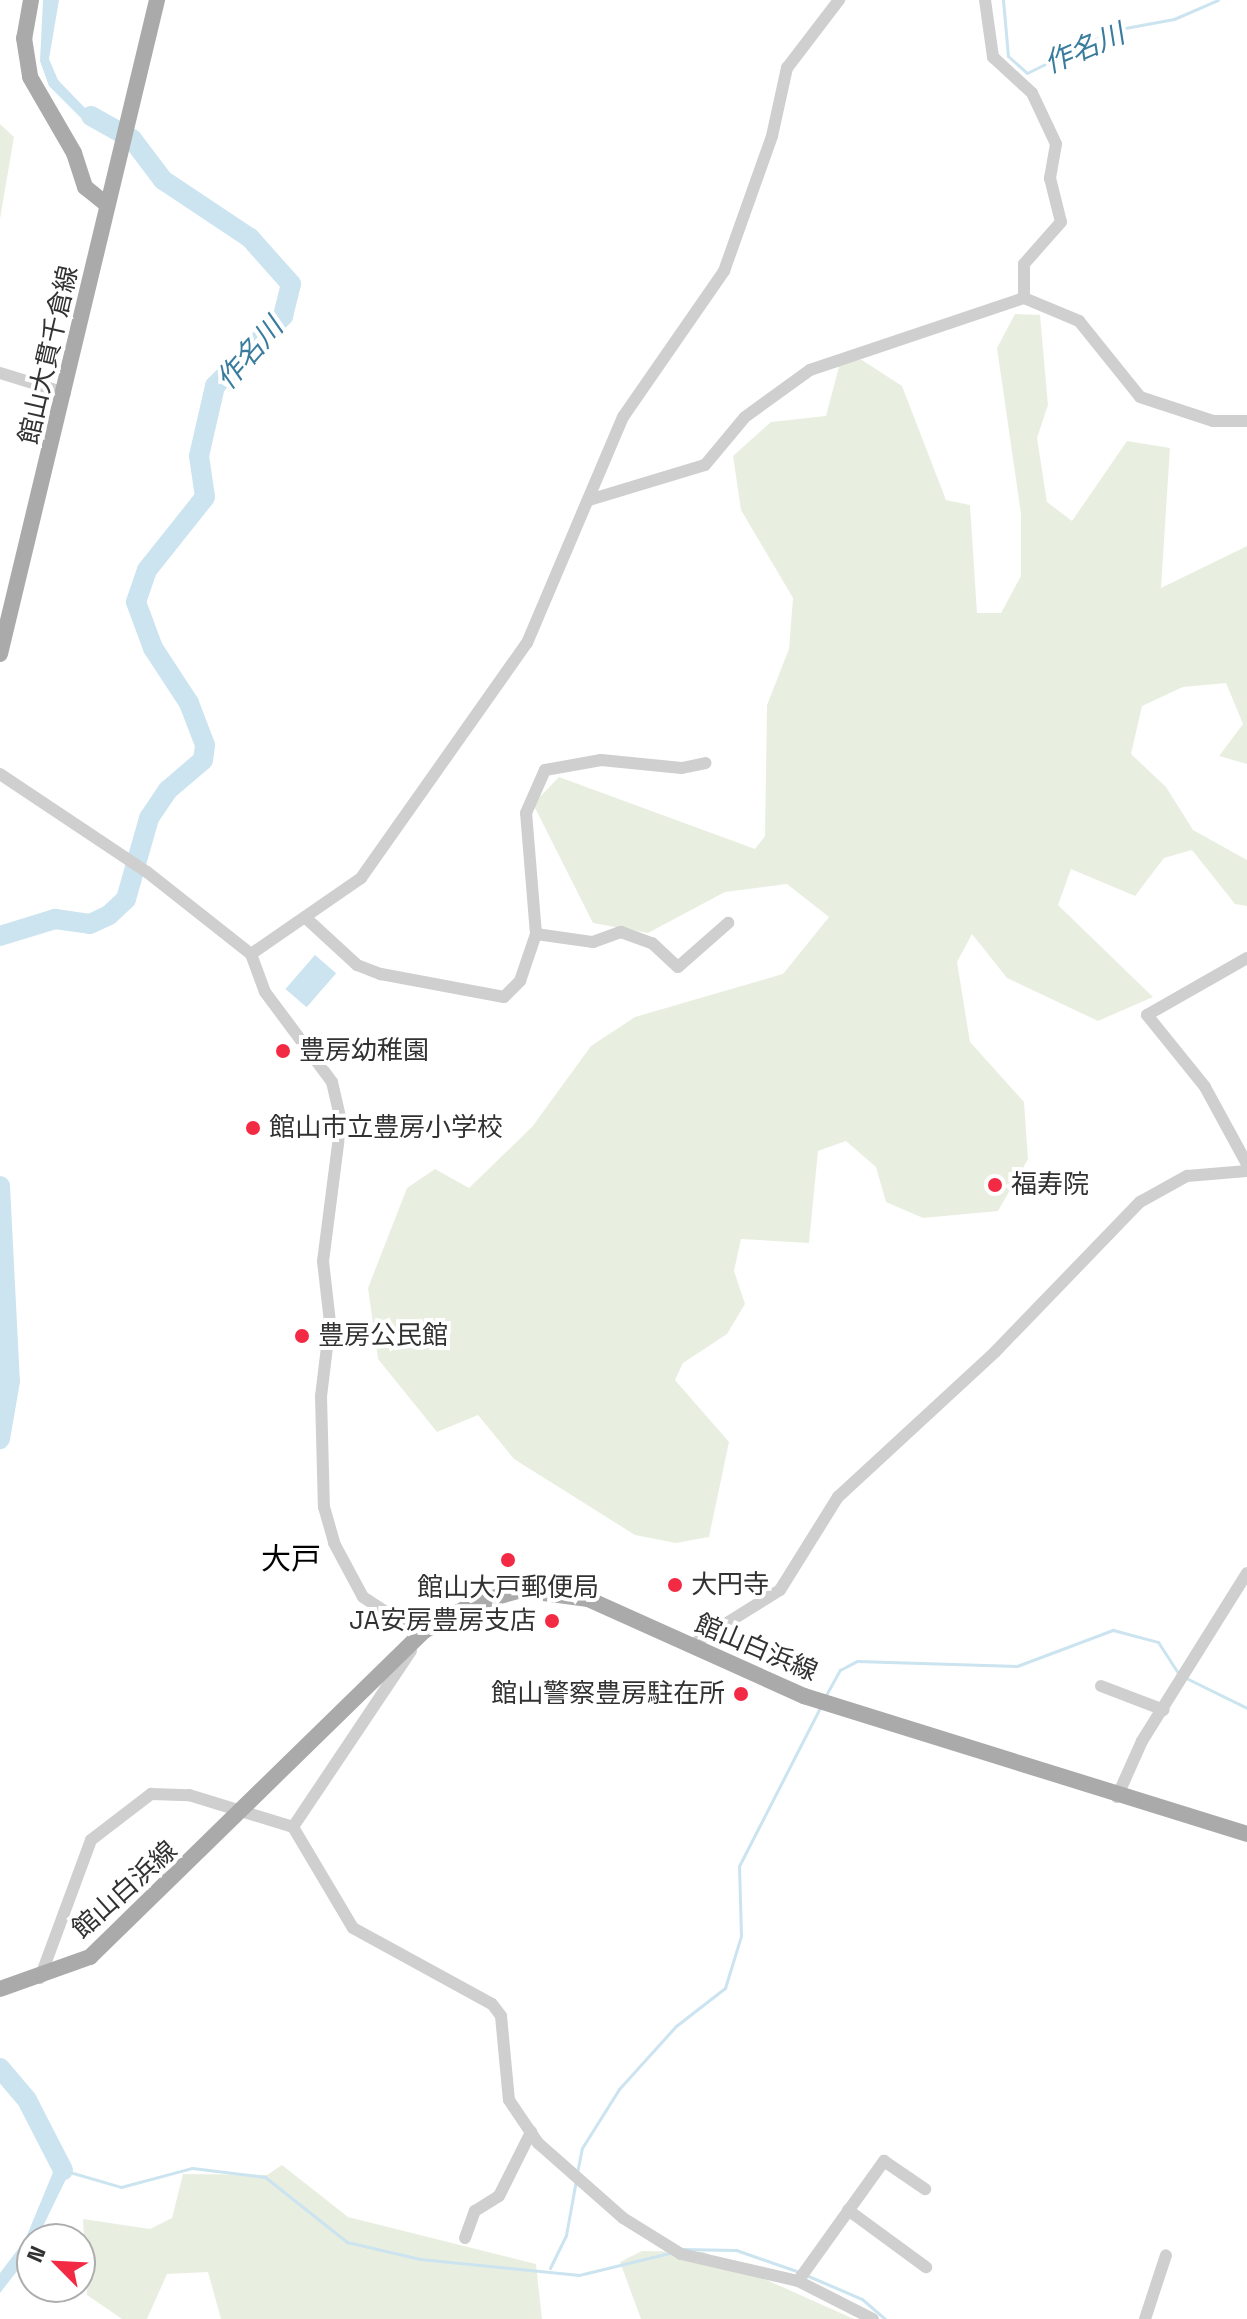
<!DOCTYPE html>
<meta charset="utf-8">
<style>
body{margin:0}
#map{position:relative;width:1247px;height:2319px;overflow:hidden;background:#fff;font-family:"Space Grotesk","Noto Sans JP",sans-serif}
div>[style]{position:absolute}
.green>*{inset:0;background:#e9efe0}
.water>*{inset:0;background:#cbe4f0;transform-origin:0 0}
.stream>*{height:3px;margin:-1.5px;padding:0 1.5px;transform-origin:1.5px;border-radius:1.5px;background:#cbe4f0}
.river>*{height:20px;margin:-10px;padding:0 10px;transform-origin:10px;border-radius:10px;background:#cbe4f0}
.minor>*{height:12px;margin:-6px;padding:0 6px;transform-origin:6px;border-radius:6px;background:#cfcfcf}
.major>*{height:16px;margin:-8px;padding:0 8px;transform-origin:8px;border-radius:8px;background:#aaa}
.dots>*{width:22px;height:22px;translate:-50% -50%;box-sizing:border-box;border:4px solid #fff;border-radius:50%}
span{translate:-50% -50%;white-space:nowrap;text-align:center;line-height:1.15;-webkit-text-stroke:8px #fff;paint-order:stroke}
.street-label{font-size:26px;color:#323232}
.poi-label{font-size:26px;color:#323232}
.left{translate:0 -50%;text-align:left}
.right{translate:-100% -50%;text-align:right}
.water-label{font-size:28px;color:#387b9d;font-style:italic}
.quarter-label{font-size:30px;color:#000}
.north{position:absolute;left:16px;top:2223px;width:80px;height:80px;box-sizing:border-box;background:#fff;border:2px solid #adadad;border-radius:50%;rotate:294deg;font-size:22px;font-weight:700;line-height:32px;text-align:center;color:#323232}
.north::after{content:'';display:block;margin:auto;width:28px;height:36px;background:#f32a44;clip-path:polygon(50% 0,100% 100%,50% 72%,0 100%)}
</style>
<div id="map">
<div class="green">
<i style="clip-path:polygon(0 124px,14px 137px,0 219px)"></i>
<i style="clip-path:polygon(1015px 314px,1040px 315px,1048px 405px,1037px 438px,1047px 502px,1072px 521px,1127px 441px,1170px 448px,1161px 588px,1247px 546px,1247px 764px,1219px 756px,1243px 724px,1226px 683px,1183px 687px,1142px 706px,1131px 754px,1166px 787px,1193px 830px,1247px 860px,1247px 906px,1235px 904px,1192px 850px,1164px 858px,1135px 896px,1071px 869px,1058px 905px,1153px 997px,1098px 1021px,1007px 978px,972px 934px,957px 962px,970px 1042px,1024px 1102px,1028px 1159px,998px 1211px,923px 1218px,886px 1202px,876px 1167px,846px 1141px,818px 1151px,809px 1243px,741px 1239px,734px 1271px,745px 1304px,727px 1334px,683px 1363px,675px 1380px,729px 1442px,709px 1537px,676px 1543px,635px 1535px,514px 1459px,478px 1415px,437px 1432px,378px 1359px,368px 1288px,407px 1188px,435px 1169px,469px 1188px,532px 1127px,591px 1046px,635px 1017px,783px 974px,829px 917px,787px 884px,725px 892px,648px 933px,593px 923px,533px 804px,559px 777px,755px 849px,765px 836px,767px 705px,789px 649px,793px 598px,741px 510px,733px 456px,771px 422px,826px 416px,841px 359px,862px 360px,902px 386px,946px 500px,970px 505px,977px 613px,1001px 613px,1021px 576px,1021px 514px,997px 348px)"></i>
<i style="clip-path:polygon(282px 2165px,348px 2217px,536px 2264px,542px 2319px,221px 2319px,208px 2272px,167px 2274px,147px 2319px,122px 2319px,87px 2295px,83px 2219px,150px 2229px,172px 2218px,183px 2174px,267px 2175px)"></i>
<i style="clip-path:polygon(642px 2251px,704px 2252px,854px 2319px,641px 2319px,620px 2262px)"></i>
</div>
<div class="water">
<i style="clip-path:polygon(43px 0,59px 0,49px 59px,58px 80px,85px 108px,116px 124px,113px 136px,80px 117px,49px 86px,40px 61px)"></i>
<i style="left:315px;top:955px;width:28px;height:45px;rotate:41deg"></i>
<i style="clip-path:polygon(50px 2146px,68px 2175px,28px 2257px,0 2293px,0 2273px,25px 2240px,54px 2170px)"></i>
</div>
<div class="stream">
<i style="left:1003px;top:0;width:56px;rotate:84.9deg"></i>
<i style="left:1008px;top:56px;width:25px;rotate:42deg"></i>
<i style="left:1027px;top:73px;width:97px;rotate:-26.3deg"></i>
<i style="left:1114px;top:30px;width:61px;rotate:-10.4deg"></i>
<i style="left:1174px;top:19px;width:48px;rotate:-23.4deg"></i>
<i style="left:1184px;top:1677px;width:70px;rotate:26.2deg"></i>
<i style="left:826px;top:1695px;width:29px;rotate:-61deg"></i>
<i style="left:840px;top:1670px;width:19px;rotate:-28deg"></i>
<i style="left:857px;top:1661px;width:160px;rotate:1.8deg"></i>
<i style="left:1017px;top:1666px;width:103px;rotate:-20.6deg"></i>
<i style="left:1113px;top:1630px;width:47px;rotate:14.9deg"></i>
<i style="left:1158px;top:1642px;width:37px;rotate:57deg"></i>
<i style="left:66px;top:2171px;width:57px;rotate:16.2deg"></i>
<i style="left:121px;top:2187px;width:73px;rotate:-15deg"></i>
<i style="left:192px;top:2168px;width:74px;rotate:7deg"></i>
<i style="left:265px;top:2177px;width:105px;rotate:38.4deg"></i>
<i style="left:347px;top:2242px;width:75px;rotate:13.1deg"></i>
<i style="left:420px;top:2259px;width:160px;rotate:5.7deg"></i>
<i style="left:579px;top:2275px;width:93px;rotate:-13.7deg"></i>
<i style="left:577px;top:2173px;width:25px;rotate:-79deg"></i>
<i style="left:582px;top:2148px;width:70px;rotate:-57.9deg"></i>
<i style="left:619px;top:2089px;width:85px;rotate:-47.9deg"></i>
<i style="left:676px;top:2026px;width:62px;rotate:-37.8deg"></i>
<i style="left:725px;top:1988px;width:54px;rotate:-72.9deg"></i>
<i style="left:741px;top:1936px;width:70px;rotate:-91.6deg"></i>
<i style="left:739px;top:1866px;width:180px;rotate:-62.9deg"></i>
<i style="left:680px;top:2249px;width:56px;rotate:1deg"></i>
<i style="left:736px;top:2250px;width:67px;rotate:19.2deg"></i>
<i style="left:550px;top:2268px;width:37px;rotate:-64deg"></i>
<i style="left:566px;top:2235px;width:56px;rotate:-79.7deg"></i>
<i style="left:806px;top:2275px;width:61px;rotate:23.2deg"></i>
<i style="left:862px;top:2299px;width:30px;rotate:41deg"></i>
</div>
<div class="river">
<i style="left:0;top:936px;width:58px;rotate:-17.2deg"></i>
<i style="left:55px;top:919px;width:35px;rotate:8deg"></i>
<i style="left:90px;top:924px;width:21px;rotate:-25deg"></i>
<i style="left:109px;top:915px;width:23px;rotate:-43deg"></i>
<i style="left:126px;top:899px;width:84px;rotate:-74.1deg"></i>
<i style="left:149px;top:818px;width:34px;rotate:-56deg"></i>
<i style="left:168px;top:790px;width:46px;rotate:-40.6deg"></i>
<i style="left:203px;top:760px;width:15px;rotate:-82deg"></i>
<i style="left:205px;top:745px;width:45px;rotate:-110.9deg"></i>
<i style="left:189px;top:703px;width:66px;rotate:-123.2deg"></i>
<i style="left:153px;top:648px;width:49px;rotate:-110.3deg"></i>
<i style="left:136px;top:602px;width:34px;rotate:-71deg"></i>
<i style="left:147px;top:570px;width:93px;rotate:-51.5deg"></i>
<i style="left:205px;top:497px;width:41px;rotate:-98.3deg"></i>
<i style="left:199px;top:456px;width:72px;rotate:-77.1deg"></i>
<i style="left:215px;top:386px;width:98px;rotate:-45.8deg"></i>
<i style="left:283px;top:316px;width:33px;rotate:-76deg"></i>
<i style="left:291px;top:284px;width:62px;rotate:-131.7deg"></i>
<i style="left:250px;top:238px;width:105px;rotate:-146.3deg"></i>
<i style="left:163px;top:180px;width:51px;rotate:-127.1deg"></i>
<i style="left:132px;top:139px;width:47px;rotate:-150.7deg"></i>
<i style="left:0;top:1186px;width:195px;rotate:87.1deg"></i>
<i style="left:10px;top:1381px;width:59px;rotate:99.8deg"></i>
<i style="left:0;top:2068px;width:42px;rotate:49.8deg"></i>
<i style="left:27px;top:2100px;width:79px;rotate:62.8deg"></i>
</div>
<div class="minor">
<i style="left:985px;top:0;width:58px;rotate:82deg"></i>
<i style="left:993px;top:57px;width:53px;rotate:42.7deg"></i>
<i style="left:1032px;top:93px;width:56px;rotate:64.8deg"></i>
<i style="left:1056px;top:144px;width:35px;rotate:100deg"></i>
<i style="left:1050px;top:178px;width:45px;rotate:76deg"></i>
<i style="left:1061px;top:222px;width:56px;rotate:131.4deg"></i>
<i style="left:1024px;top:264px;width:34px;rotate:90deg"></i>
<i style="left:0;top:373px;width:68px;rotate:17.1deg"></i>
<i style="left:589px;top:500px;width:121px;rotate:-16.8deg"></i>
<i style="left:705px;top:465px;width:62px;rotate:-50.2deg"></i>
<i style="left:745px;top:417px;width:80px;rotate:-35.9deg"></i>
<i style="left:810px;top:370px;width:226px;rotate:-18.6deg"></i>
<i style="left:1024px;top:298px;width:60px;rotate:22.7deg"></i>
<i style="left:1079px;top:321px;width:97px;rotate:51.2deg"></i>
<i style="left:1140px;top:397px;width:77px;rotate:18.2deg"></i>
<i style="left:1213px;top:421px;width:34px"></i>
<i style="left:0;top:774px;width:177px;rotate:33.7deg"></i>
<i style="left:147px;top:872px;width:132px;rotate:38.3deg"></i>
<i style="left:251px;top:954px;width:40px;rotate:69.8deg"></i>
<i style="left:265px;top:992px;width:112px;rotate:53.3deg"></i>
<i style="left:332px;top:1082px;width:40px;rotate:77deg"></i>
<i style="left:341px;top:1121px;width:141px;rotate:97.3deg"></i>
<i style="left:323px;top:1261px;width:61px;rotate:83.5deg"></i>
<i style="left:330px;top:1322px;width:75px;rotate:96.9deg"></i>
<i style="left:321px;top:1396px;width:111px;rotate:88.5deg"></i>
<i style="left:324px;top:1507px;width:37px;rotate:74deg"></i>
<i style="left:334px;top:1543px;width:61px;rotate:61.8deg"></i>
<i style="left:363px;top:1597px;width:69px;rotate:33.2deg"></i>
<i style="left:307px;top:919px;width:68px;rotate:42.6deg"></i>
<i style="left:357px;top:965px;width:26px;rotate:21deg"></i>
<i style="left:381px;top:974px;width:125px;rotate:10.6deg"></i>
<i style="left:504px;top:997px;width:23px;rotate:-45deg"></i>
<i style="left:520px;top:981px;width:50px;rotate:-71.2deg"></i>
<i style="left:536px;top:934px;width:121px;rotate:-94.7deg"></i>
<i style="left:526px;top:813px;width:47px;rotate:-66.2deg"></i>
<i style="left:545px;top:770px;width:57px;rotate:-10.1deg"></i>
<i style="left:601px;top:760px;width:81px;rotate:5.6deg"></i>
<i style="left:682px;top:768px;width:24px;rotate:-12deg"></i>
<i style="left:536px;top:934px;width:58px;rotate:8deg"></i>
<i style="left:593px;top:942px;width:30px;rotate:-20deg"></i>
<i style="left:621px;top:932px;width:33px;rotate:20deg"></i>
<i style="left:652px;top:943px;width:35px;rotate:43deg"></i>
<i style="left:678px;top:967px;width:67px;rotate:-41.3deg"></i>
<i style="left:251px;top:954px;width:134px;rotate:-34.6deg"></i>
<i style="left:361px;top:878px;width:288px;rotate:-54.8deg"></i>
<i style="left:527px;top:643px;width:246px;rotate:-67deg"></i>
<i style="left:623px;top:417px;width:178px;rotate:-55.3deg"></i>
<i style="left:724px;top:271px;width:143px;rotate:-70.4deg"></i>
<i style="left:772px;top:136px;width:70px;rotate:-77.6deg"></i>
<i style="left:787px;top:68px;width:86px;rotate:-52.6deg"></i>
<i style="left:1247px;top:958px;width:115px;rotate:150.3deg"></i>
<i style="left:1147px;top:1015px;width:92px;rotate:51.1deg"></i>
<i style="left:1205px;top:1087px;width:88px;rotate:61.4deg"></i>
<i style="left:690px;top:1646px;width:106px;rotate:-31.9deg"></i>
<i style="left:780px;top:1590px;width:110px;rotate:-58.1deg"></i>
<i style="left:838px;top:1497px;width:214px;rotate:-42.7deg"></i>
<i style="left:995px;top:1352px;width:209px;rotate:-46deg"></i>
<i style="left:1140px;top:1202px;width:54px;rotate:-29deg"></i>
<i style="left:1187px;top:1176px;width:60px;rotate:-4.8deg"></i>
<i style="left:1101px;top:1686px;width:67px;rotate:20.9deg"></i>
<i style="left:1117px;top:1797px;width:61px;rotate:-65.9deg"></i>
<i style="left:1142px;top:1741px;width:198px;rotate:-58deg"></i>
<i style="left:293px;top:1827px;width:212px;rotate:-56.2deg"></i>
<i style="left:40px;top:1978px;width:147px;rotate:-69.7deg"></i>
<i style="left:91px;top:1840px;width:76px;rotate:-37.5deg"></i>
<i style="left:151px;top:1794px;width:38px;rotate:2deg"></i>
<i style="left:189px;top:1795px;width:109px;rotate:17.1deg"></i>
<i style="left:293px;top:1827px;width:117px;rotate:59.3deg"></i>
<i style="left:353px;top:1928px;width:158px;rotate:28.7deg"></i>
<i style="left:492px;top:2004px;width:15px;rotate:53deg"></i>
<i style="left:501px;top:2016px;width:84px;rotate:84.6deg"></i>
<i style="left:509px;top:2100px;width:52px;rotate:56deg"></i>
<i style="left:538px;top:2143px;width:113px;rotate:41.4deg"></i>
<i style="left:623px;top:2218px;width:68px;rotate:31.8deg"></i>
<i style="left:681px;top:2254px;width:120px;rotate:13deg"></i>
<i style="left:798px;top:2281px;width:84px;rotate:26.9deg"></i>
<i style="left:848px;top:2210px;width:97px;rotate:36.2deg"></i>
<i style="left:465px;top:2238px;width:29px;rotate:-70deg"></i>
<i style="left:475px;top:2211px;width:28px;rotate:-32deg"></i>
<i style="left:499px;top:2196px;width:72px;rotate:-63.4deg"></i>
<i style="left:798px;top:2281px;width:148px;rotate:-54.4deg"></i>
<i style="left:884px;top:2161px;width:50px;rotate:34.3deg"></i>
<i style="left:1145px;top:2319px;width:67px;rotate:-71.8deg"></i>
</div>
<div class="major">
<i style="left:31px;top:0;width:39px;rotate:100deg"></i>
<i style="left:24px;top:38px;width:39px;rotate:81deg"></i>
<i style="left:30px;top:77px;width:88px;rotate:59.9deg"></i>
<i style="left:74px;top:153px;width:36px;rotate:72deg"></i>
<i style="left:85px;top:187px;width:28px;rotate:39deg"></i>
<i style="left:0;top:654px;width:673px;rotate:-76.5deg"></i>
<i style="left:0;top:1989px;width:96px;rotate:-19.6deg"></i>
<i style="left:90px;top:1957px;width:467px;rotate:-44.3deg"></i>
<i style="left:424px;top:1631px;width:58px;rotate:-28.8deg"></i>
<i style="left:475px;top:1603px;width:48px;rotate:-15.8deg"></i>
<i style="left:521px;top:1590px;width:68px;rotate:7.7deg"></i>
<i style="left:588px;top:1599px;width:237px;rotate:24.2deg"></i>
<i style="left:804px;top:1696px;width:464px;rotate:17.3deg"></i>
</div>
<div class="dots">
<i style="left:283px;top:1051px;background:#f32a44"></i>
<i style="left:253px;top:1128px;background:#f32a44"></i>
<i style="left:995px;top:1185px;background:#f32a44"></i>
<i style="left:302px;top:1336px;background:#f32a44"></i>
<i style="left:508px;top:1560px;background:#f32a44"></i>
<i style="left:675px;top:1585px;background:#f32a44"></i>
<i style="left:552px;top:1621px;background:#f32a44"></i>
<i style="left:741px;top:1694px;background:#f32a44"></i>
</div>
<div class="street-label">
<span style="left:49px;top:355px;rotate:-77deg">館山大貫千倉線</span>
<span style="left:756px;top:1648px;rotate:23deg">館山白浜線</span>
<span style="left:125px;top:1890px;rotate:-42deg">館山白浜線</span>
</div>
<div class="poi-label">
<span class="left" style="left:299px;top:1051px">豊房幼稚園</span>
<span class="left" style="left:269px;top:1128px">館山市立豊房小学校</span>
<span class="left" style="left:1011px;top:1185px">福寿院</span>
<span class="left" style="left:318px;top:1336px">豊房公民館</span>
<span class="left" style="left:691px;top:1585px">大円寺</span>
<span style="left:508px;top:1588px">館山大戸郵便局</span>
<span class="right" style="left:536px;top:1621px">JA安房豊房支店</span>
<span class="right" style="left:725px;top:1694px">館山警察豊房駐在所</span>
</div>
<div class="water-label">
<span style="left:1084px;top:48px;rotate:-23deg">作名川</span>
<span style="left:249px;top:353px;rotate:-49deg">作名川</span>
</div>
<div class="quarter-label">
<span style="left:291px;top:1559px">大戸</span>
</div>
<div class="north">N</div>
</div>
